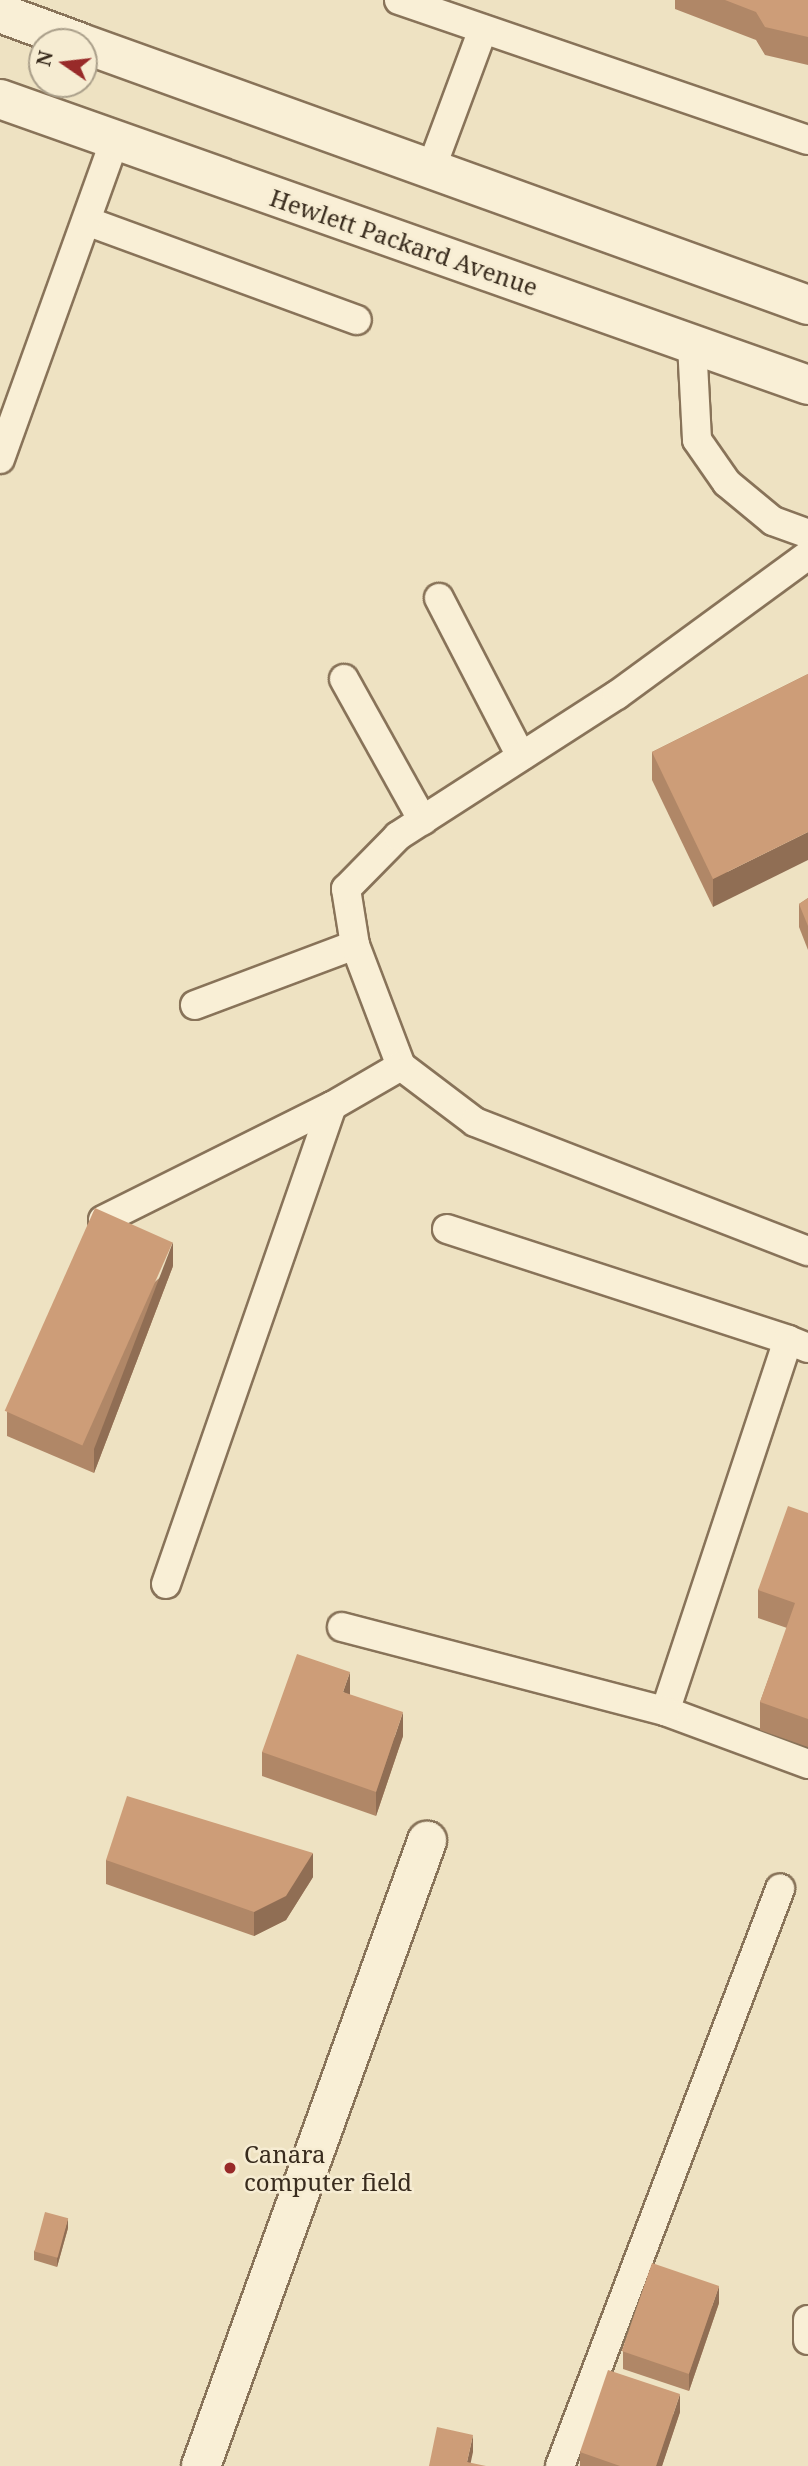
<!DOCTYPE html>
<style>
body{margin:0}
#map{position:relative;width:808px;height:2466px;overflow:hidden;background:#eee2c2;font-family:"Noto Serif",serif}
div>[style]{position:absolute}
.roads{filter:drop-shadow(2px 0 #887359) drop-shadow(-2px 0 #887359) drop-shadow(0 2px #887359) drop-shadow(0 -2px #887359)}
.service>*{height:28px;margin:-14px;padding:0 14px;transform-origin:14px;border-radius:14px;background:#f9efd6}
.minor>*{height:38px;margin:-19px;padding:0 19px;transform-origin:19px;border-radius:19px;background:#f9efd6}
.tertiary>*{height:38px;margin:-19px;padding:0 19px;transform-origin:19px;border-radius:19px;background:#f9efd6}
.wall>*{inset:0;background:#b08767}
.shaded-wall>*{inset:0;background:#906e54}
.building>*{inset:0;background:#cd9d78;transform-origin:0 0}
.dots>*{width:19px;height:19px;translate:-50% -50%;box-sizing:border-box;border:4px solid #f6ecd2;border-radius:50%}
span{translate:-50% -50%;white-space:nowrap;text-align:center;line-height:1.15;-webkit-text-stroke:5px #f6ecd2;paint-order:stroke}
.street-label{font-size:24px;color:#382b1d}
.poi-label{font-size:24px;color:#382b1d}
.left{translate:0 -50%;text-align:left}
.north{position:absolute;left:28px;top:28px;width:70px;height:70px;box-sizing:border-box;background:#f6ecd2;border:2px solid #aa9f8a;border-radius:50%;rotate:284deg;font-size:19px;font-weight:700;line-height:28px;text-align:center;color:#382b1d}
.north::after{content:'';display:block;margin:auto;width:24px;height:32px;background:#982a29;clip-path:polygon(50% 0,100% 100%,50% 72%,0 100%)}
</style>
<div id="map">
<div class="roads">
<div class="service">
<i style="left:399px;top:0;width:432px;rotate:18.9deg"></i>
<i style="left:431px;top:169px;width:149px;rotate:-69.6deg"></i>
<i style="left:89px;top:222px;width:285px;rotate:20.1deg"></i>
<i style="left:692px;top:344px;width:96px;rotate:87deg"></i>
<i style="left:697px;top:440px;width:52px;rotate:55.1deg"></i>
<i style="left:727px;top:483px;width:60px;rotate:39.6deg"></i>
<i style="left:773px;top:521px;width:37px;rotate:20deg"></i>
<i style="left:0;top:459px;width:339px;rotate:-70.2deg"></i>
<i style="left:439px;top:598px;width:178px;rotate:62.6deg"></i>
<i style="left:344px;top:679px;width:162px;rotate:60.9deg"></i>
<i style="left:195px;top:1005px;width:171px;rotate:-20.6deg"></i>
<i style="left:401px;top:1066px;width:129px;rotate:-110.8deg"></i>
<i style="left:355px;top:945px;width:57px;rotate:-99.1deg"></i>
<i style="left:346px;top:889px;width:74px;rotate:-45.5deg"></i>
<i style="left:398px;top:836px;width:260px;rotate:-32.8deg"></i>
<i style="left:617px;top:695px;width:237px;rotate:-36.2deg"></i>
<i style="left:103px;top:1220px;width:256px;rotate:-26.5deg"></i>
<i style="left:447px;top:1229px;width:359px;rotate:18deg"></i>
<i style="left:808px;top:1348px;width:22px;rotate:-158deg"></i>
<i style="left:788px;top:1340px;width:391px;rotate:108.3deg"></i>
<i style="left:665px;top:1711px;width:153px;rotate:20.3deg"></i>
<i style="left:166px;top:1584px;width:506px;rotate:-70.85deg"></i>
<i style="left:332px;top:1106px;width:80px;rotate:-30.1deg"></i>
<i style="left:401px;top:1066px;width:93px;rotate:37.1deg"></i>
<i style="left:475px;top:1122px;width:357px;rotate:21.2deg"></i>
<i style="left:342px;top:1627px;width:334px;rotate:14.6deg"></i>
<i style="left:808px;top:2320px;width:20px;rotate:90deg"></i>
<i style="left:560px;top:2466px;width:618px;rotate:-69.13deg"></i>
</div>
<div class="minor">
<i style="left:201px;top:2466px;width:665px;rotate:-70.12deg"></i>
</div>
<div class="tertiary">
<i style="left:0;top:13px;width:84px;rotate:20.2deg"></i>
<i style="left:84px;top:44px;width:770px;rotate:19.82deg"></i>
<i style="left:0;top:99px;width:857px;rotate:19.49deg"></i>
</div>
</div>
<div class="wall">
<i style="clip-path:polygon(675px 0,808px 0,808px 65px,765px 55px,756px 40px,675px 9px)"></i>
<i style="clip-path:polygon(808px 674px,713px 907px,652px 780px,652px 752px)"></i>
<i style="clip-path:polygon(808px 898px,808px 950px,799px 927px,799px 904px)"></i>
<i style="clip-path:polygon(173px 1266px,94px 1473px,7px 1436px,7px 1412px)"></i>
<i style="clip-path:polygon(808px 1513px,808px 1747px,760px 1730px,760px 1702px,787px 1628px,758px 1618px,758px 1590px)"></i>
<i style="clip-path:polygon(403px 1736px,376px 1816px,262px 1776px,262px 1752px)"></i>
<i style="clip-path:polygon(106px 1860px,313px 1877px,286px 1920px,254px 1936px,106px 1884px)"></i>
<i style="clip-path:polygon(68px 2228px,57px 2267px,34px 2260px,34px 2251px)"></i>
<i style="clip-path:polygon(719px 2303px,689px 2391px,623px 2369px,623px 2351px)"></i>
<i style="clip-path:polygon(680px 2412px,662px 2466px,580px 2466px,580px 2452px)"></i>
</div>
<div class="shaded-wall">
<i style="clip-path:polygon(808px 832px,808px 860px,713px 907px,713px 879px)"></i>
<i style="clip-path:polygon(173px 1242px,173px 1266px,94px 1473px,94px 1449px)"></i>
<i style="clip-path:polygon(350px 1672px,350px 1696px,343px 1692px)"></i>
<i style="clip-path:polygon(403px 1712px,403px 1736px,376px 1816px,376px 1792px)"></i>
<i style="clip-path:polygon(313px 1853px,313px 1877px,286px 1920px,254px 1936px,254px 1912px)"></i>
<i style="clip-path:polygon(68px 2218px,68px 2228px,57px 2267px,57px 2257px)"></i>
<i style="clip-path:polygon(719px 2286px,719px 2303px,689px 2391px,689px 2373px)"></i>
<i style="clip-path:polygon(680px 2394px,680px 2412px,662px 2466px,656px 2466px)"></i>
<i style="clip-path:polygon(473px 2435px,473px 2452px,470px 2466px,467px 2462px)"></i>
</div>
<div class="building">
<i style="clip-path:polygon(725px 0,808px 0,808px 37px,765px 27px,756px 12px)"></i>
<i style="clip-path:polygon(808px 674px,808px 832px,713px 879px,652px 752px)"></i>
<i style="clip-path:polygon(808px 898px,808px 926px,799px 904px)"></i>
<i style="left:95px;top:1208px;width:85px;height:222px;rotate:24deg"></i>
<i style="clip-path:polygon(788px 1506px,808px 1513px,808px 1719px,760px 1702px,795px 1603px,758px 1590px)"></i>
<i style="clip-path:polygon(297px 1654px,350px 1672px,343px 1692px,403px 1712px,376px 1792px,262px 1752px)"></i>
<i style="clip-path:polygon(127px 1796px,313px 1853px,286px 1896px,254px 1912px,106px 1860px)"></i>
<i style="left:45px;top:2212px;width:24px;height:41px;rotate:15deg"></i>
<i style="left:652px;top:2263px;width:71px;height:93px;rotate:19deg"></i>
<i style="clip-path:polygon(608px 2370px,680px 2394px,656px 2466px,620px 2466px,580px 2452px)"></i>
<i style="clip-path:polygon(437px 2427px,473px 2435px,467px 2462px,486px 2466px,429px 2466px)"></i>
</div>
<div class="dots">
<i style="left:230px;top:2168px;background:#982a29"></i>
</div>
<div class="street-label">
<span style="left:404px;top:242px;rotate:19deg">Hewlett Packard Avenue</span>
</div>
<div class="poi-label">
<span class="left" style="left:244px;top:2168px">Canara<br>computer field</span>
</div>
<div class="north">N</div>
</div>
